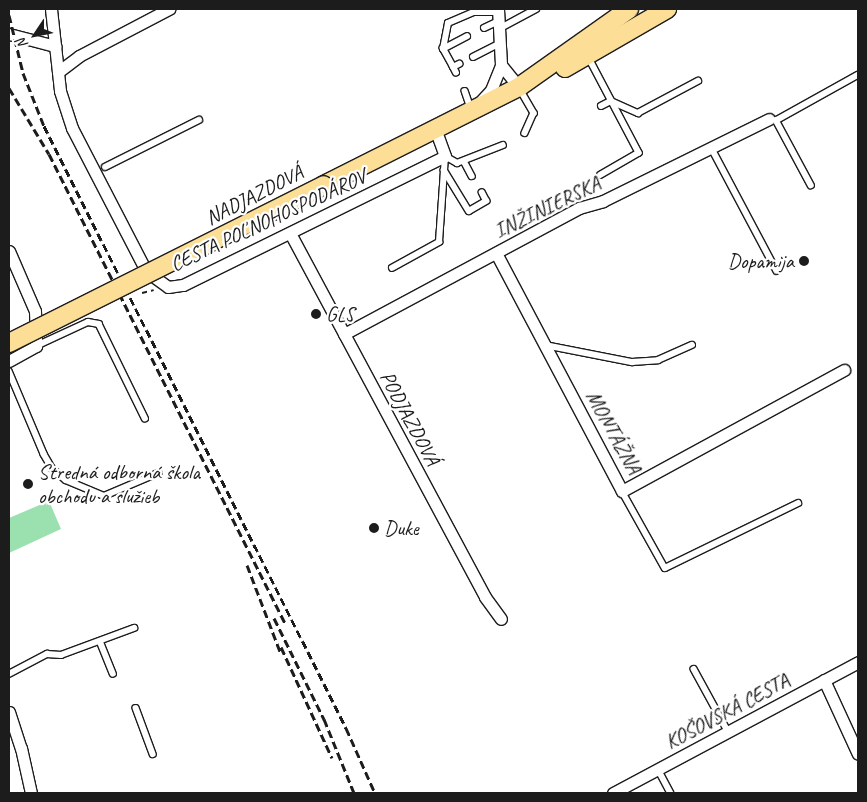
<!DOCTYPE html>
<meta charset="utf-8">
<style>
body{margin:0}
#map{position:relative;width:867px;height:802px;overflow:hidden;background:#fff;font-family:Caveat,sans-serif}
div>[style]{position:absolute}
.green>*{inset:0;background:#9ae1af}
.path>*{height:2px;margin-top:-1px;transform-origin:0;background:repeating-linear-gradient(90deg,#1c1c1c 0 5px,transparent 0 9px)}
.roads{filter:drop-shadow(1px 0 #1c1c1c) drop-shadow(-1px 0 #1c1c1c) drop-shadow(0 1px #1c1c1c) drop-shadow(0 -1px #1c1c1c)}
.service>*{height:5.5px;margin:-2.75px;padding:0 2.75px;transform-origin:2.75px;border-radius:2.75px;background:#fff}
.minor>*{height:11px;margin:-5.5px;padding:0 5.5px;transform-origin:5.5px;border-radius:5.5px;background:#fff}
.primary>*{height:18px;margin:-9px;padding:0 9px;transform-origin:9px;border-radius:9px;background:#fdde96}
.rail>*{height:3px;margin-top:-1.5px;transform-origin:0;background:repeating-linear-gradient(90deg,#1c1c1c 0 8px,transparent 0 12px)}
.bridges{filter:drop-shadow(1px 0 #1c1c1c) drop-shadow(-1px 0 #1c1c1c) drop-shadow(0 1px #1c1c1c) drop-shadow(0 -1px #1c1c1c)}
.primary-bridge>*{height:18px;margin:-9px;padding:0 9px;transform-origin:9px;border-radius:9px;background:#fdde96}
.dots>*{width:14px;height:14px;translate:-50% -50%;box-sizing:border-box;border:2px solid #fff;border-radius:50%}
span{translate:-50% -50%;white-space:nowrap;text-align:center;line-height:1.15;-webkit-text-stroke:4.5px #fff;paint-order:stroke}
.street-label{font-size:21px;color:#1c1c1c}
.poi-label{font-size:21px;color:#1c1c1c}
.right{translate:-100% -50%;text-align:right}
.left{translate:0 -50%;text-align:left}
.frame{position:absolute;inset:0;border:10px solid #1c1c1c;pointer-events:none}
.north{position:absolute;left:10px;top:10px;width:50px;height:50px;-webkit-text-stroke:4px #fff;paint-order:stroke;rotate:236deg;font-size:14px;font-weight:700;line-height:20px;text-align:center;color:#1c1c1c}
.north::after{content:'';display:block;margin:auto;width:18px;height:22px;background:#1c1c1c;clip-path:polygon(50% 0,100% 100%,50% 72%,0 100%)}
</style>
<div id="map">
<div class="green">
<i style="clip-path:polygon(49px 501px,61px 529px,9px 553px,9px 518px)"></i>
</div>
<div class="path">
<i style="left:142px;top:293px;width:12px;rotate:-14deg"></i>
</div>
<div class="roads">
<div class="service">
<i style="left:484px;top:28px;width:17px;rotate:-25deg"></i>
<i style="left:499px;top:29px;width:42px;rotate:-28.4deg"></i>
<i style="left:443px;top:49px;width:27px;rotate:-28deg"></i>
<i style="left:473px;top:57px;width:30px;rotate:-27deg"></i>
<i style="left:589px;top:58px;width:107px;rotate:62.2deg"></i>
<i style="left:639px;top:153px;width:44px;rotate:149.9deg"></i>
<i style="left:453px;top:67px;width:21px;rotate:-119deg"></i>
<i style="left:443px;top:49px;width:26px;rotate:-79deg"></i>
<i style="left:448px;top:23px;width:28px;rotate:-23deg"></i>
<i style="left:474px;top:12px;width:24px"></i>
<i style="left:456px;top:73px;width:7px;rotate:-117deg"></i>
<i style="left:453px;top:67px;width:7px;rotate:-27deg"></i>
<i style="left:520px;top:89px;width:28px;rotate:60deg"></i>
<i style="left:534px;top:113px;width:22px;rotate:114deg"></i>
<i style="left:465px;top:91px;width:18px;rotate:71deg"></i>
<i style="left:601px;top:106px;width:11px;rotate:-27deg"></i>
<i style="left:611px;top:101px;width:30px;rotate:24deg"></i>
<i style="left:638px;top:113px;width:68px;rotate:-28.1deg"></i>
<i style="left:776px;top:120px;width:74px;rotate:61.7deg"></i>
<i style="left:777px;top:120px;width:93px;rotate:-29.1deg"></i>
<i style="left:711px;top:147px;width:140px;rotate:62deg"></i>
<i style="left:464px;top:161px;width:17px;rotate:62deg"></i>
<i style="left:105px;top:167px;width:105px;rotate:-26.6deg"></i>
<i style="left:444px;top:170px;width:48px;rotate:58.6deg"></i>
<i style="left:469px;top:211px;width:20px;rotate:-30deg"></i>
<i style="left:486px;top:201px;width:9px;rotate:-117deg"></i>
<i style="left:392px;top:268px;width:54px;rotate:-29deg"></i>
<i style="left:439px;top:242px;width:86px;rotate:-86deg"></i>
<i style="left:445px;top:156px;width:14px;rotate:30deg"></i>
<i style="left:457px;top:163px;width:49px;rotate:-21.4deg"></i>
<i style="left:545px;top:345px;width:89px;rotate:11.1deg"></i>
<i style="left:632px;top:362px;width:26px;rotate:-4deg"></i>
<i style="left:658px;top:360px;width:37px;rotate:-24deg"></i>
<i style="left:36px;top:346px;width:57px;rotate:-24.8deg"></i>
<i style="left:88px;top:322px;width:11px;rotate:10deg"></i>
<i style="left:99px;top:324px;width:105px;rotate:63.9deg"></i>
<i style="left:9px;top:371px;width:90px;rotate:67.1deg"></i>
<i style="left:44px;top:454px;width:16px;rotate:60deg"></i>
<i style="left:52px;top:468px;width:18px;rotate:41deg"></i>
<i style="left:66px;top:480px;width:41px;rotate:22.8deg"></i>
<i style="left:104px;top:496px;width:59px;rotate:-23.1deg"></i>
<i style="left:622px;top:491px;width:88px;rotate:60.8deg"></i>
<i style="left:665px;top:568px;width:148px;rotate:-26deg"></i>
<i style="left:100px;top:641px;width:35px;rotate:68deg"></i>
<i style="left:694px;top:669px;width:71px;rotate:61.3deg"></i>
<i style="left:9px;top:674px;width:43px;rotate:-27.8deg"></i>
<i style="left:47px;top:654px;width:14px;rotate:4deg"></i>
<i style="left:61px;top:655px;width:78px;rotate:-20.3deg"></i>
<i style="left:136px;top:708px;width:49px;rotate:69.7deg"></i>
<i style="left:658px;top:769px;width:27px;rotate:62deg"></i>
</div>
<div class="minor">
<i style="left:51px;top:9px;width:82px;rotate:83.7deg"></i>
<i style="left:60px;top:91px;width:39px;rotate:72deg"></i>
<i style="left:72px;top:128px;width:161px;rotate:62.6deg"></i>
<i style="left:146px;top:271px;width:27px;rotate:36deg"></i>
<i style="left:168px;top:287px;width:15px;rotate:-8deg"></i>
<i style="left:183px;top:285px;width:292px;rotate:-26.2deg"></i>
<i style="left:445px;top:156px;width:29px;rotate:-110deg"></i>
<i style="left:498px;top:9px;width:56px;rotate:86.9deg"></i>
<i style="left:501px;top:65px;width:28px;rotate:51deg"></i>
<i style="left:9px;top:34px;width:48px;rotate:14.6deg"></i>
<i style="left:58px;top:72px;width:26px;rotate:-37deg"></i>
<i style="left:79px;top:56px;width:102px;rotate:-27.6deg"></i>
<i style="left:480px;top:102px;width:16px;rotate:-47deg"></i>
<i style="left:491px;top:90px;width:27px;rotate:-68deg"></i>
<i style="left:290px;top:233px;width:413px;rotate:61.8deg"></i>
<i style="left:485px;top:597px;width:27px;rotate:54deg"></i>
<i style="left:9px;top:251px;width:65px;rotate:66.6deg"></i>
<i style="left:35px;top:311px;width:35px;rotate:88deg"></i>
<i style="left:36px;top:346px;width:31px;rotate:151deg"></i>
<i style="left:496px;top:253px;width:269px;rotate:62.1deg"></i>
<i style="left:622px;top:491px;width:253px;rotate:-28.6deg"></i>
<i style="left:344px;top:334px;width:267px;rotate:-28.2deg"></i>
<i style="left:579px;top:208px;width:25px;rotate:-16deg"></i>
<i style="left:603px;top:201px;width:185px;rotate:-26.3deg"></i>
<i style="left:824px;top:680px;width:81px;rotate:65.3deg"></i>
<i style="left:9px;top:712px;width:38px;rotate:72deg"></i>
<i style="left:21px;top:748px;width:46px;rotate:77.5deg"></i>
<i style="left:613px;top:793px;width:278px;rotate:-28.1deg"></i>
</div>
<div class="primary">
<i style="left:565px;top:68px;width:118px;rotate:-30deg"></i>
<i style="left:324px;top:185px;width:218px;rotate:-26.7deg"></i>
<i style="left:519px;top:87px;width:135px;rotate:-35.3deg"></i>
</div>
</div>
<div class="rail">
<i style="left:9px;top:15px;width:60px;rotate:76.4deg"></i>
<i style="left:23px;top:73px;width:57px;rotate:68.4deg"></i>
<i style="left:44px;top:126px;width:674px;rotate:63.36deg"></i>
<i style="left:346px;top:728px;width:71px;rotate:66deg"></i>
<i style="left:9px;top:88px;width:77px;rotate:58.8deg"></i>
<i style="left:49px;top:154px;width:527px;rotate:63.29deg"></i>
<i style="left:247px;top:565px;width:95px;rotate:69.1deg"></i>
<i style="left:274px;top:618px;width:113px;rotate:63.7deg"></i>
<i style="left:324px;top:719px;width:80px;rotate:67.9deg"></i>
<i style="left:281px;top:647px;width:122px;rotate:65.3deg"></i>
</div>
<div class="bridges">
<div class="primary-bridge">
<i style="left:9px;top:343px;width:352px;rotate:-26.6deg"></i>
</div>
</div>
<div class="dots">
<i style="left:804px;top:261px;background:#1c1c1c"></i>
<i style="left:316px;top:314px;background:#1c1c1c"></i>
<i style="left:28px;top:484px;background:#1c1c1c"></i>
<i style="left:374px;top:528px;background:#1c1c1c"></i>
</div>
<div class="street-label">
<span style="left:254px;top:195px;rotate:-27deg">NADJAZDOVÁ</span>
<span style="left:547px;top:207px;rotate:-26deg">INŽINIERSKA</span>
<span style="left:268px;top:220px;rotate:-25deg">CESTA POĽNOHOSPODÁROV</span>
<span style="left:410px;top:418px;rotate:62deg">PODJAZDOVÁ</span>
<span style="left:614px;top:432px;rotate:61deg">MONTÁŽNA</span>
<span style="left:727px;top:711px;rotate:-28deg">KOŠOVSKÁ CESTA</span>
</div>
<div class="poi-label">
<span class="right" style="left:794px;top:261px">Dopamija</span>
<span class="left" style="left:326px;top:314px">GLS</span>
<span class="left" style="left:38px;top:484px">Stredná odborná škola<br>obchodu a služieb</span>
<span class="left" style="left:384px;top:528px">Duke</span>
</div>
<div class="frame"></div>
<div class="north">N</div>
</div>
